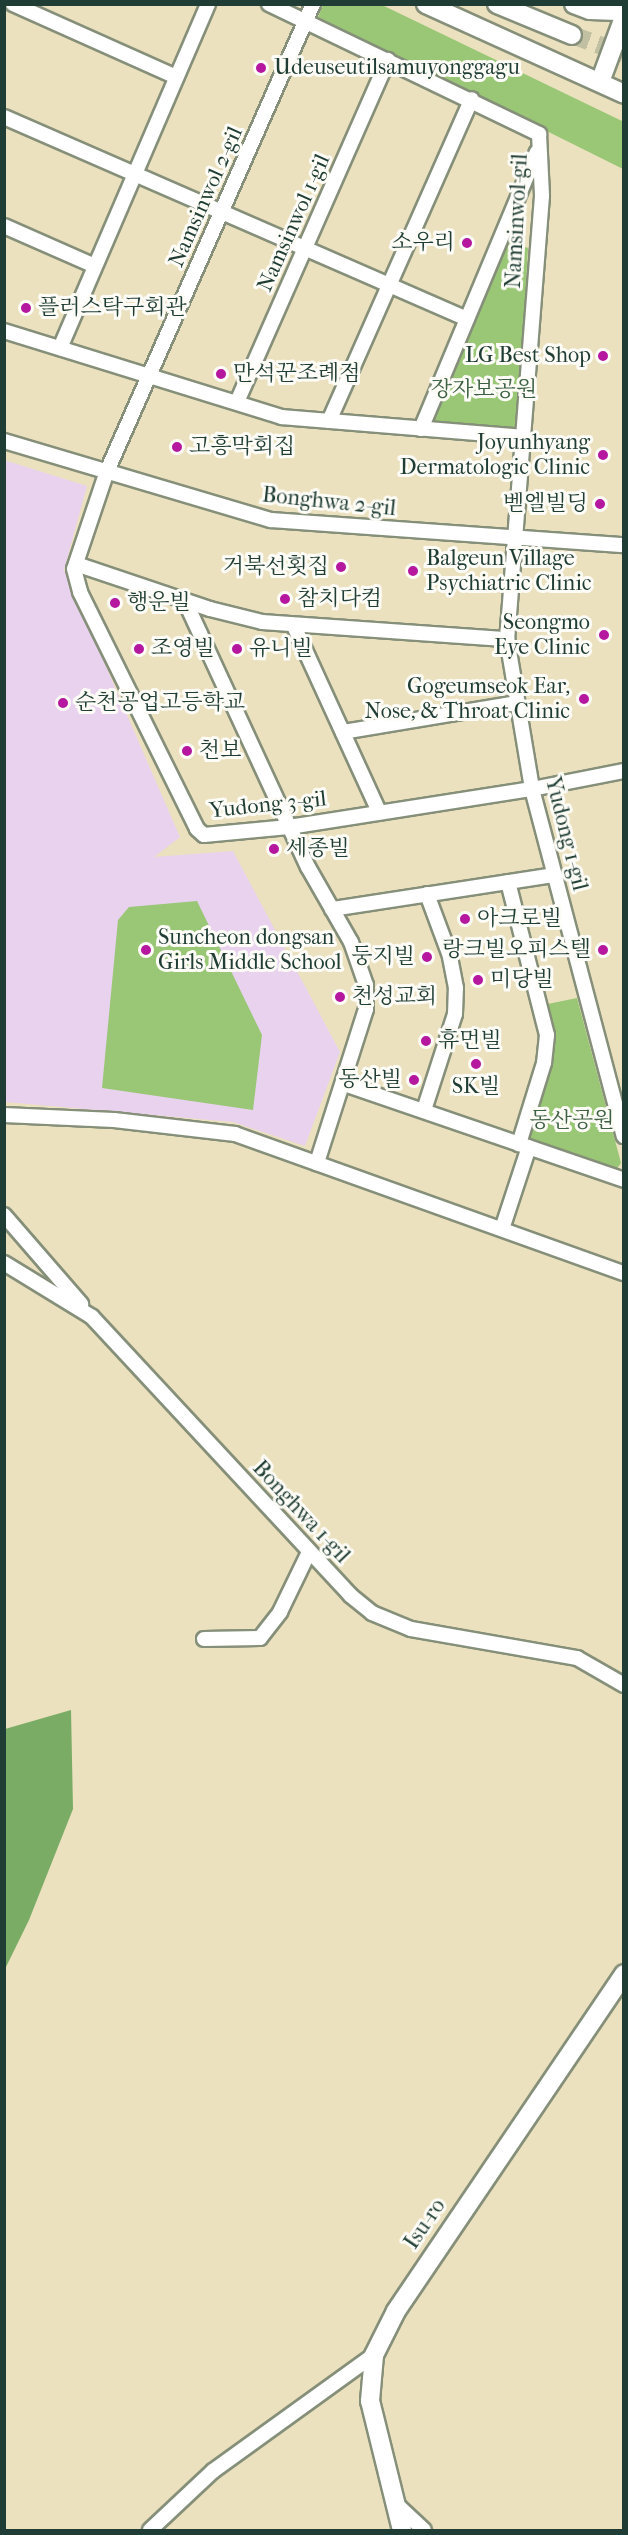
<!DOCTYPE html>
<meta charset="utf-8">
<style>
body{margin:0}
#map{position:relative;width:628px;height:2535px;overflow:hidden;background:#ebe1be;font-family:"IM FELL French Canon","Noto Serif KR",serif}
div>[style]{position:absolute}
.built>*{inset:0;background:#e8d2ee}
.green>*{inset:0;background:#99c775}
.forest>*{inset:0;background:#7aac66}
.major-tunnel>*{height:18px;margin-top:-9px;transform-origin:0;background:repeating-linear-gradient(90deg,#c2c0a2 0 18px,transparent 0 27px)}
.roads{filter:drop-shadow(2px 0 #858f79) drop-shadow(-2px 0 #858f79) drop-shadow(0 2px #858f79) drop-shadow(0 -2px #858f79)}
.minor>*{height:14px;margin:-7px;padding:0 7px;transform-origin:7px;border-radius:7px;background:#fff}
.major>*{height:18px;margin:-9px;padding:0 9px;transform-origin:9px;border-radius:9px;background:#fff}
.dots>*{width:16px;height:16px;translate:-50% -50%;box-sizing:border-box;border:3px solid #fdfcf7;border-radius:50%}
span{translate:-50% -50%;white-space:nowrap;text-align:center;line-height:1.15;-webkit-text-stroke:6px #fdfcf7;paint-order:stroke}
.poi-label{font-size:22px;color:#1f3d34}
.left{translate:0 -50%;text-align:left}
.right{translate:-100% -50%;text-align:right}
.street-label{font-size:22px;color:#1f3d34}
.park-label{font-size:22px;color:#3e6044}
.frame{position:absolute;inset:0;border:6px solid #1f3d34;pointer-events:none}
</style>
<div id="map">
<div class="built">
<i style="clip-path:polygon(4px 460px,87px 486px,64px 570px,180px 837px,154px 857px,233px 851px,340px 1052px,305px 1146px,233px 1122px,5px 1102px)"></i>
</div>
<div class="green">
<i style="clip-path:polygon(323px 5px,382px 5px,622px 121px,623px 169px,318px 17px)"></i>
<i style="clip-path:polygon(508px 241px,528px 248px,518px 429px,432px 422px)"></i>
<i style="clip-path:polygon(197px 901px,262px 1035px,253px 1110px,102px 1088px,118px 920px,129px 907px)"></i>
<i style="clip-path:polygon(577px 998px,621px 1163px,614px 1173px,528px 1144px,544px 1076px,543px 1005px)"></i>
</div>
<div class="forest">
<i style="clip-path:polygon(71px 1710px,73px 1809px,29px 1920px,5px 1969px,5px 1729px)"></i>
</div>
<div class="major-tunnel">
<i style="left:572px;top:35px;width:55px;rotate:20.1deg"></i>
</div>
<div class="roads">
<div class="minor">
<i style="left:13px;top:4px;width:179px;rotate:24.1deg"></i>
<i style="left:269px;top:4px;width:300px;rotate:25.7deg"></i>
<i style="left:539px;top:134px;width:62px;rotate:87.2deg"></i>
<i style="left:542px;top:196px;width:444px;rotate:94.5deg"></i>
<i style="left:507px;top:639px;width:152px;rotate:80.5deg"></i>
<i style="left:532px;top:789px;width:359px;rotate:75.2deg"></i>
<i style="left:313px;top:4px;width:510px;rotate:113.8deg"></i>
<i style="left:107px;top:471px;width:103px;rotate:108.6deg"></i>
<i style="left:74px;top:569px;width:24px;rotate:75deg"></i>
<i style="left:80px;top:592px;width:264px;rotate:63.7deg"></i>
<i style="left:197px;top:829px;width:9px;rotate:41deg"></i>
<i style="left:204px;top:835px;width:85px;rotate:-5.4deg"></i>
<i style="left:289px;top:827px;width:246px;rotate:-8.9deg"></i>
<i style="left:532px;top:789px;width:94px;rotate:-11.1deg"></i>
<i style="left:4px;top:117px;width:505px;rotate:23.57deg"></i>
<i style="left:4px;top:226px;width:99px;rotate:23.7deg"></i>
<i style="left:4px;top:331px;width:291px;rotate:17.2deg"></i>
<i style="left:282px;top:417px;width:243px;rotate:4.7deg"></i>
<i style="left:60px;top:348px;width:374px;rotate:-66.7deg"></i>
<i style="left:237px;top:402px;width:374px;rotate:-66.2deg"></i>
<i style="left:329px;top:421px;width:352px;rotate:-66.1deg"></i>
<i style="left:421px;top:429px;width:300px;rotate:-67.3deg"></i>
<i style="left:4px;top:441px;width:278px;rotate:16.5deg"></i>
<i style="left:271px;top:520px;width:354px;rotate:4.1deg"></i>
<i style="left:76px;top:564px;width:141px;rotate:18.6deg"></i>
<i style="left:210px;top:609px;width:54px;rotate:14deg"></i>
<i style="left:262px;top:622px;width:246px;rotate:4deg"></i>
<i style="left:185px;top:601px;width:293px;rotate:65.2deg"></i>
<i style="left:308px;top:867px;width:86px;rotate:60.2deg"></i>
<i style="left:351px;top:942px;width:46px;rotate:70.8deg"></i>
<i style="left:366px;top:985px;width:24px;rotate:90deg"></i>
<i style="left:366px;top:1009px;width:162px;rotate:107.7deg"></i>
<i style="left:294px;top:626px;width:205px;rotate:65.4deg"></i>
<i style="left:343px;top:732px;width:176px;rotate:-9.5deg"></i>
<i style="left:508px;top:882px;width:158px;rotate:75.7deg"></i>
<i style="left:547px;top:1035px;width:28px;rotate:96deg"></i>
<i style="left:544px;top:1063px;width:85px;rotate:107.2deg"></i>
<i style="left:332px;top:909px;width:225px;rotate:-8.7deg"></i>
<i style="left:344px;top:1084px;width:296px;rotate:18.9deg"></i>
<i style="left:424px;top:1110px;width:101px;rotate:-72.1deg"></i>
<i style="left:455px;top:1014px;width:26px;rotate:-88deg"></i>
<i style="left:456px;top:988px;width:33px;rotate:-101deg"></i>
<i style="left:450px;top:956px;width:66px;rotate:-110.4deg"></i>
<i style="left:4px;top:1115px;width:110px;rotate:2.6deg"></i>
<i style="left:114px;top:1120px;width:122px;rotate:6.6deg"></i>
<i style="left:235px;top:1134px;width:413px;rotate:19.7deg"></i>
<i style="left:4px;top:1215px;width:118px;rotate:49.1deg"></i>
<i style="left:502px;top:1229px;width:86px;rotate:-71.8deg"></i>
<i style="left:4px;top:1263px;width:103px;rotate:31.5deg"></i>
<i style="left:92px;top:1317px;width:379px;rotate:47.1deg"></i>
<i style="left:350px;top:1595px;width:28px;rotate:39deg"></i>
<i style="left:372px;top:1613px;width:42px;rotate:22.3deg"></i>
<i style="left:411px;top:1629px;width:169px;rotate:9.9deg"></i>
<i style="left:577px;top:1658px;width:54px;rotate:29.9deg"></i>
<i style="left:204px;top:1639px;width:56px;rotate:-1deg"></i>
<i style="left:260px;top:1638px;width:33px;rotate:-52deg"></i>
<i style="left:280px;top:1612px;width:67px;rotate:-64.2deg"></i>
<i style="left:396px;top:2504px;width:38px;rotate:43deg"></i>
<i style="left:150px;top:2530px;width:86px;rotate:-43.1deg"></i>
<i style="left:213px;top:2471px;width:198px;rotate:-35.8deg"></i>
</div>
<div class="major">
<i style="left:426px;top:4px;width:217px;rotate:24.4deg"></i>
<i style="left:497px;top:4px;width:81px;rotate:22.5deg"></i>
<i style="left:574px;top:4px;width:17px;rotate:21deg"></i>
<i style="left:590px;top:10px;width:34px;rotate:2deg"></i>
<i style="left:603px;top:74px;width:58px;rotate:-69.7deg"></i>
<i style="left:402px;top:2530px;width:133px;rotate:-103.9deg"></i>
<i style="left:370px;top:2401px;width:46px;rotate:-85deg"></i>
<i style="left:374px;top:2355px;width:49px;rotate:-63.4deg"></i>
<i style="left:396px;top:2311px;width:407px;rotate:-55.9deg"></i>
</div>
</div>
<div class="dots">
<i style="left:261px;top:68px;background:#b5179e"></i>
<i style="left:467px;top:243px;background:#b5179e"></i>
<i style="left:26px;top:308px;background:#b5179e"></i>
<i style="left:603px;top:356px;background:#b5179e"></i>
<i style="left:221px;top:374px;background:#b5179e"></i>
<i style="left:177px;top:447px;background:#b5179e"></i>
<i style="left:603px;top:455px;background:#b5179e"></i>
<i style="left:600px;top:504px;background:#b5179e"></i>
<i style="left:341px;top:567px;background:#b5179e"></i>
<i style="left:413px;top:571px;background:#b5179e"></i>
<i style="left:285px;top:599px;background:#b5179e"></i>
<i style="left:115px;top:603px;background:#b5179e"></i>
<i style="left:604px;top:635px;background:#b5179e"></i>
<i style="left:139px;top:649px;background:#b5179e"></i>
<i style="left:237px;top:649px;background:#b5179e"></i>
<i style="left:584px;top:699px;background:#b5179e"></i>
<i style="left:63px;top:703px;background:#b5179e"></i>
<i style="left:187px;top:751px;background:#b5179e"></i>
<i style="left:274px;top:849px;background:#b5179e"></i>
<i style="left:465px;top:919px;background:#b5179e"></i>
<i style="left:146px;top:950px;background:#b5179e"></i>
<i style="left:603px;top:950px;background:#b5179e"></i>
<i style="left:427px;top:957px;background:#b5179e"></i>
<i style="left:478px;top:980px;background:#b5179e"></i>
<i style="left:340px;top:997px;background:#b5179e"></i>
<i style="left:426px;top:1041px;background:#b5179e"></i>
<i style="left:476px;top:1064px;background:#b5179e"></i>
<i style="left:414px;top:1080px;background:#b5179e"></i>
</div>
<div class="poi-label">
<span class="left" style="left:274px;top:68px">Udeuseutilsamuyonggagu</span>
<span class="right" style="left:455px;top:243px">소우리</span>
<span class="left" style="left:38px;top:308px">플러스탁구회관</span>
<span class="right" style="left:591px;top:356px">LG Best Shop</span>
<span class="left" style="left:233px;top:374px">만석꾼조례점</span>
<span class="right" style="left:590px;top:455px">Joyunhyang<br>Dermatologic Clinic</span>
<span class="left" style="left:189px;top:447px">고흥막회집</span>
<span class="right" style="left:588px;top:504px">벧엘빌딩</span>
<span class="left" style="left:426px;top:571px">Balgeun Village<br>Psychiatric Clinic</span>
<span class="right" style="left:329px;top:567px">거북선횟집</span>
<span class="left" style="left:297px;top:599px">참치다컴</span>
<span class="left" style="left:127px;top:603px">행운빌</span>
<span class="right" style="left:590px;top:635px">Seongmo<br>Eye Clinic</span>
<span class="left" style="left:151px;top:649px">조영빌</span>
<span class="left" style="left:249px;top:649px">유니빌</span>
<span class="right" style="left:570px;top:699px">Gogeumseok Ear,<br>Nose, &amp; Throat Clinic</span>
<span class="left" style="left:75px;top:703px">순천공업고등학교</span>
<span class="left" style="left:199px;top:751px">천보</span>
<span class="left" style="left:286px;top:849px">세종빌</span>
<span class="left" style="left:477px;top:919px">아크로빌</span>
<span class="left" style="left:158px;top:950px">Suncheon dongsan<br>Girls Middle School</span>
<span class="right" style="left:591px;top:950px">랑크빌오피스텔</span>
<span class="right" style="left:415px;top:957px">둥지빌</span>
<span class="left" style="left:490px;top:980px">미당빌</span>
<span class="left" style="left:352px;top:997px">천성교회</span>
<span class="left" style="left:438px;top:1041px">휴먼빌</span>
<span class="right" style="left:402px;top:1080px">동산빌</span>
<span style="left:476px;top:1087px">SK빌</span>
</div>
<div class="street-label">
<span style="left:206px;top:197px;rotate:-66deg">Namsinwol 2-gil</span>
<span style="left:517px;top:221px;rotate:-87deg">Namsinwol-gil</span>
<span style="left:294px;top:223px;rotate:-66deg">Namsinwol 1-gil</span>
<span style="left:329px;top:502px;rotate:6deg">Bonghwa 2-gil</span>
<span style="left:268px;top:805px;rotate:-6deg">Yudong 3-gil</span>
<span style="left:566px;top:834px;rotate:76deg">Yudong 1-gil</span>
<span style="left:301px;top:1512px;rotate:47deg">Bonghwa 1-gil</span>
<span style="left:425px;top:2224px;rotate:-56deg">Isu-ro</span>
</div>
<div class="park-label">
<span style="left:484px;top:390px">장자보공원</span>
<span style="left:572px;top:1121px">동산공원</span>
</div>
<div class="frame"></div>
</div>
